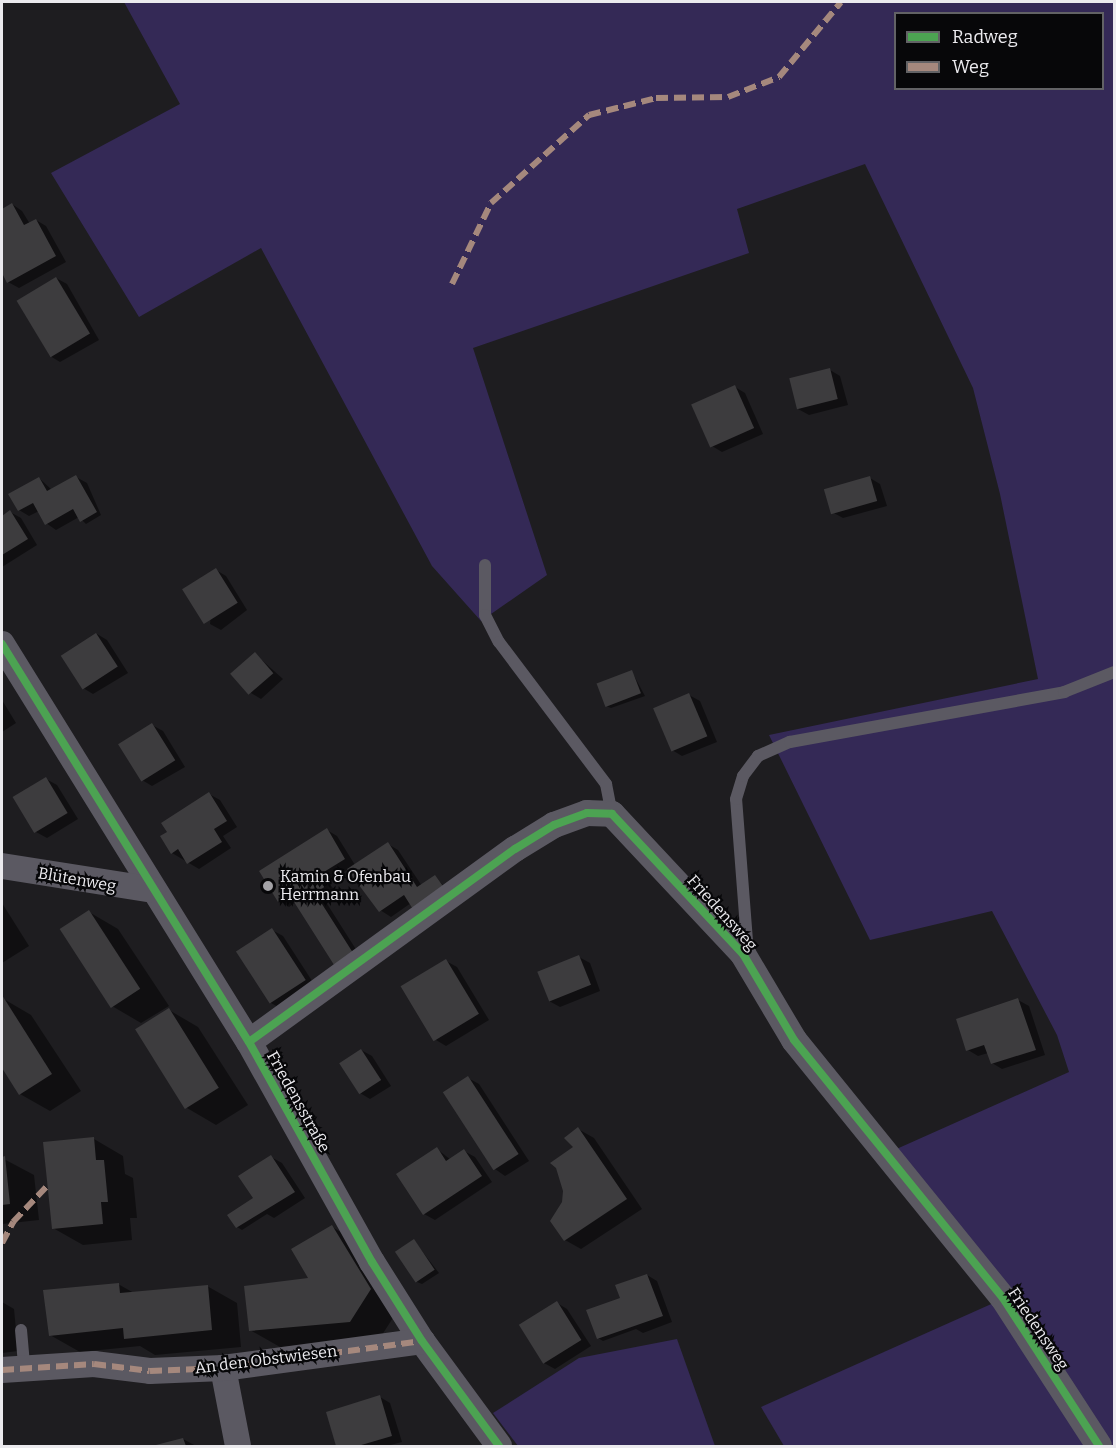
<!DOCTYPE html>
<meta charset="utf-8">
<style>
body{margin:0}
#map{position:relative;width:1116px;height:1448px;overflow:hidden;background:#1e1d20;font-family:Bitter,serif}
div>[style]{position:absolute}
.green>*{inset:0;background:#342956}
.shadow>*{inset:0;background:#0007}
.building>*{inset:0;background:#3d3c3e;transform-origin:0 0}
.service>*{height:12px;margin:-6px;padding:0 6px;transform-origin:6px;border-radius:6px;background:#5b5962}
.minor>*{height:26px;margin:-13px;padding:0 13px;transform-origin:13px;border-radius:13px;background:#5b5962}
.quiet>*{height:6px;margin-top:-3px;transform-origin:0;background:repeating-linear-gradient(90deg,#a5887d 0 12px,transparent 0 18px)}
.cycleway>*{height:8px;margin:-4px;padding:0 4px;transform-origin:4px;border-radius:4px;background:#4ca352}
.dots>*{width:16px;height:16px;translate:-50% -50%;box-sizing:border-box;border:3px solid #070709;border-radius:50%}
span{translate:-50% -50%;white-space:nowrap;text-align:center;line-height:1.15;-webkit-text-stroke:4.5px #070709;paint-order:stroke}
.poi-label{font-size:16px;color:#ebeaee}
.left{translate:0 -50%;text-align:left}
.street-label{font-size:16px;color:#ebeaee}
.frame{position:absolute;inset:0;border:3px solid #ebeaee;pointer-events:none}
.legend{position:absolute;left:894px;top:12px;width:210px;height:78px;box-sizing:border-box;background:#070709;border:2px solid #626265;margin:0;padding:8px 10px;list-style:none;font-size:18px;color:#ebeaee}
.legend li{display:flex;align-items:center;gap:12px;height:30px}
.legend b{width:30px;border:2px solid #626265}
</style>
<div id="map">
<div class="green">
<i style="clip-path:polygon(evenodd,124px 2px,1114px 2px,1114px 1446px,1107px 1446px,892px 1151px,1069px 1072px,1057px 1035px,992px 911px,870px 940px,769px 735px,1038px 679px,1000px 494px,973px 388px,865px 164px,737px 209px,749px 253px,473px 348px,547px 575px,481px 621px,432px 566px,261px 248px,139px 317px,51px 173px,180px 104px,124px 2px,896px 14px,1102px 14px,1102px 88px,896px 88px,896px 14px)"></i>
<i style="clip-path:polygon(998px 1301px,1092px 1446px,784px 1446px,761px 1407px)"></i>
<i style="clip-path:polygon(677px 1339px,715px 1446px,518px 1446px,493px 1413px,579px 1358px)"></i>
</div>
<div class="shadow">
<i style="clip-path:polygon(12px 204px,22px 211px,30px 224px,36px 220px,46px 226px,66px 262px,19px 288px,8px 282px,2px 270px,2px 210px)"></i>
<i style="clip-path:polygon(56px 278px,67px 284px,99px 340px,60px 362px,50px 356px,18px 301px)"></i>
<i style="clip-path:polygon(830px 370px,840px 376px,848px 405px,809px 415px,798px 409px)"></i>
<i style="clip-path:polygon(735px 387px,745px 393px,763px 434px,722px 452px,712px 446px)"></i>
<i style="clip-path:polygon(76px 477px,87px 483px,101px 515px,86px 524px,79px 517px,56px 530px,46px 523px,39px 511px,29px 516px,19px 510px,39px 478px,52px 490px)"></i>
<i style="clip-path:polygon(870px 478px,880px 484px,887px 506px,843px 518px,832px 512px)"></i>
<i style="clip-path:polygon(10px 512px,21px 518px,37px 545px,2px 567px,2px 517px)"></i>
<i style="clip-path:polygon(216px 570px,226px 576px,247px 610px,221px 630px,210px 624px)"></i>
<i style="clip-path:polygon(97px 634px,107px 640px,128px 673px,93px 694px,83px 688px)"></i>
<i style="clip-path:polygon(255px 654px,283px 679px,261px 699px,251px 693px)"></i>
<i style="clip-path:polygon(632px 672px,645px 696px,611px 708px,606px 706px)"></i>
<i style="clip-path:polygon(689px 695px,700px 701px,717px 742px,682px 756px,672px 750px)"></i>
<i style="clip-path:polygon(2px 700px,16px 723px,2px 732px)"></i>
<i style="clip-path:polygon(152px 725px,163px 731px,185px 767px,152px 786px,142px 780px)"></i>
<i style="clip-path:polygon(46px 779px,57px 785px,78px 819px,47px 838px,36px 832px)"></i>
<i style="clip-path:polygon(209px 794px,220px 800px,237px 827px,223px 836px,231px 848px,199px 869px,172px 853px)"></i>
<i style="clip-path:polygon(327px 830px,337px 836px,355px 865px,388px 844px,398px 850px,422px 886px,436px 877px,452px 896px,411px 903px,391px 917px,380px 910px,349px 869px,328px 882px,336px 892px,324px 899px,364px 962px,296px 902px,289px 907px,279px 900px)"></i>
<i style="clip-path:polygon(2px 903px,29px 946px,2px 963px)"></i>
<i style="clip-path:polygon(89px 912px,118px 929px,169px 1006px,141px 1023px,112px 1006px)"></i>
<i style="clip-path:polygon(272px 930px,283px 936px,316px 987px,282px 1009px,271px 1003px)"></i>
<i style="clip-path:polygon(579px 957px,590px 963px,600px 991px,560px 1007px,549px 1001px)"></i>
<i style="clip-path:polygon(446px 961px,457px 967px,489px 1020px,446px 1046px,436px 1040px)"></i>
<i style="clip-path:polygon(2px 998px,31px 1015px,81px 1091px,50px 1111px,20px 1094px,2px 1065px)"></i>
<i style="clip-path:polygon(1018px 1000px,1029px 1006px,1045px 1055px,1002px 1069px,992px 1063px,988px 1053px,978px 1056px,968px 1050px)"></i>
<i style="clip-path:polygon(169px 1010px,198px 1027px,248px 1105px,216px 1125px,187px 1108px)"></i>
<i style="clip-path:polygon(361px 1050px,372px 1056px,391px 1086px,370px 1099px,360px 1093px)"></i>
<i style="clip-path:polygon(468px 1078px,479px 1084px,529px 1161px,505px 1176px,495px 1169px)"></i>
<i style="clip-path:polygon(578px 1129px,594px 1138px,642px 1209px,581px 1249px,565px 1240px)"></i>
<i style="clip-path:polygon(94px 1139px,123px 1156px,125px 1174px,133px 1178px,137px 1218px,130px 1218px,132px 1240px,83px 1245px,53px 1228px)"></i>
<i style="clip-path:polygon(437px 1149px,451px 1160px,464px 1151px,475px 1157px,492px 1182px,435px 1220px,424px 1214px)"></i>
<i style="clip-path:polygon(271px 1157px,282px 1163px,305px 1198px,274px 1218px,267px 1214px,242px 1230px,237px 1227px,258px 1203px)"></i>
<i style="clip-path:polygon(2px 1158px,34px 1175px,39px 1220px,2px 1224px)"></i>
<i style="clip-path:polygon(332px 1227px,362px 1244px,400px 1307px,380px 1338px,280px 1347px,250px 1330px,310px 1280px)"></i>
<i style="clip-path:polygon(414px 1241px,439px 1273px,422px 1284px,417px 1282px)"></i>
<i style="clip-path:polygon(647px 1275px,657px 1281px,672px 1322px,643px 1333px,636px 1329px,603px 1341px,598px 1338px,622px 1299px)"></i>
<i style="clip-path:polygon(118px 1284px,134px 1293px,207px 1286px,237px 1303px,241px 1347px,155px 1355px,140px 1346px,80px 1352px,50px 1335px)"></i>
<i style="clip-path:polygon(2px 1302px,14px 1309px,18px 1351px,2px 1353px)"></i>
<i style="clip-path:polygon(557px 1303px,567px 1309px,591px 1346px,555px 1369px,544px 1363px)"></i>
<i style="clip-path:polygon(380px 1397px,390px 1403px,402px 1442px,387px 1446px,338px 1446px,328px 1413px)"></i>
<i style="clip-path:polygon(183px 1439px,196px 1446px,155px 1446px)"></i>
</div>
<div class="building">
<i style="clip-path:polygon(12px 203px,24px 225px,36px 219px,56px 256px,7px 283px,2px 273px,2px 209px)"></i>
<i style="left:56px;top:277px;width:66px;height:46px;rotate:59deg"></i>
<i style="left:830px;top:368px;width:32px;height:42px;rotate:76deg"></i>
<i style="left:735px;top:385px;width:47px;height:48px;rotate:66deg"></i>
<i style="clip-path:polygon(76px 475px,97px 512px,80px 522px,73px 509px,45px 525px,33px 503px,18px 511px,8px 494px,39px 477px,47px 491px)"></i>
<i style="left:870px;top:476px;width:26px;height:48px;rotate:74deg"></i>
<i style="clip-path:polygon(10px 510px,28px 539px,2px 555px,2px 516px)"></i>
<i style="left:216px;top:568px;width:41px;height:40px;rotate:58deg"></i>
<i style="left:96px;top:633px;width:40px;height:42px;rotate:57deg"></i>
<i style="left:255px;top:652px;width:28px;height:33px;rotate:49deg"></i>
<i style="left:632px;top:670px;width:25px;height:38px;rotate:69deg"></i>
<i style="left:689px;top:693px;width:47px;height:39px;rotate:67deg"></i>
<i style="left:152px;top:723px;width:44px;height:40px;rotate:58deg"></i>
<i style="left:46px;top:777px;width:42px;height:39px;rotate:59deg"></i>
<i style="clip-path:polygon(209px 792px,227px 821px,214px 829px,222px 842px,187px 864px,178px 849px,171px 854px,160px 836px,167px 832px,161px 823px)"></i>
<i style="clip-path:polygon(327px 828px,345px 859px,319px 875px,326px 886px,315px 893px,355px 956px,336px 968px,289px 894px,278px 902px,259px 871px)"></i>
<i style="clip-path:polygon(388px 842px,417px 887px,435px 875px,448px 893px,416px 914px,404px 895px,379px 912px,347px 869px)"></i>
<i style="left:89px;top:910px;width:94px;height:35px;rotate:57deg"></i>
<i style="left:272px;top:928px;width:62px;height:43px;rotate:57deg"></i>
<i style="left:579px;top:955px;width:32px;height:45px;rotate:68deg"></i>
<i style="left:446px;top:959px;width:64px;height:53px;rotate:59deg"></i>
<i style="clip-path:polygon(2px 995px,52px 1074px,19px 1095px,2px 1068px)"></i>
<i style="clip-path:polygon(1018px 998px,1036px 1050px,991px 1064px,984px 1045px,966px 1051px,956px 1019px)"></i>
<i style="left:169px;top:1008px;width:94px;height:40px;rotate:58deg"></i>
<i style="left:361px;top:1049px;width:37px;height:26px;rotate:57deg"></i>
<i style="left:468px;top:1076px;width:93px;height:30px;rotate:57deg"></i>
<i style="clip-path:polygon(578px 1127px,627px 1199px,564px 1241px,550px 1221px,562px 1202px,563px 1191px,556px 1168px,550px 1163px,573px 1147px,564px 1138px)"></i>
<i style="clip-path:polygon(94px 1137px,96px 1160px,104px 1160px,108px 1202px,101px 1202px,103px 1224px,52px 1229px,43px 1142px)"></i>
<i style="clip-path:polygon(437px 1147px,446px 1161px,464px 1149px,482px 1176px,423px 1215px,396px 1174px)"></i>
<i style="clip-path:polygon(271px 1155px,295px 1192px,236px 1228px,227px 1215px,253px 1198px,238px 1176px)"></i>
<i style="clip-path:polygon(5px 1156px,10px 1204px,2px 1205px,2px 1157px)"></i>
<i style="clip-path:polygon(332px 1225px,371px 1289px,350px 1322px,249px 1331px,244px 1286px,308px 1278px,291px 1249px)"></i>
<i style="left:414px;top:1239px;width:37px;height:23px;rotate:56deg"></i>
<i style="clip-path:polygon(647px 1274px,663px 1316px,597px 1339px,586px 1310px,620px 1298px,615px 1285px)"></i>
<i style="clip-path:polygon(119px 1283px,120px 1293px,208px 1285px,212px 1330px,124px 1339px,123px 1328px,49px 1336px,43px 1290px)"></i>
<i style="left:557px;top:1301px;width:46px;height:45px;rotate:58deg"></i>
<i style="clip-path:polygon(380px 1395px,392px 1436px,358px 1446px,336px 1446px,326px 1412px)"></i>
<i style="clip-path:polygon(183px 1438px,186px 1446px,152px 1446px)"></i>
</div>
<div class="service">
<i style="left:485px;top:565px;width:50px;rotate:90deg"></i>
<i style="left:485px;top:615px;width:30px;rotate:63deg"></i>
<i style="left:499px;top:642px;width:178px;rotate:53deg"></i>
<i style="left:606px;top:784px;width:31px;rotate:79deg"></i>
<i style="left:744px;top:953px;width:12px;rotate:-76deg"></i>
<i style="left:747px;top:941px;width:142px;rotate:-94.4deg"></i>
<i style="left:736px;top:799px;width:24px;rotate:-73deg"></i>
<i style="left:743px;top:776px;width:25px;rotate:-53deg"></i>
<i style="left:758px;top:756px;width:35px;rotate:-24deg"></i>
<i style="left:790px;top:742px;width:279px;rotate:-10.3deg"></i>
<i style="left:1064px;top:692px;width:54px;rotate:-21.8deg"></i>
<i style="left:21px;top:1330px;width:38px;rotate:85deg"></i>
</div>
<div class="minor">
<i style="left:2px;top:644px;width:468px;rotate:58.2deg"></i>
<i style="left:249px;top:1042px;width:252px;rotate:60.8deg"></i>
<i style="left:372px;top:1262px;width:93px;rotate:57.7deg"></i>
<i style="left:422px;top:1341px;width:130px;rotate:53.7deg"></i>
<i style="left:2px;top:866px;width:153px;rotate:9deg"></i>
<i style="left:249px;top:1042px;width:329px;rotate:-36deg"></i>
<i style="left:515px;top:849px;width:46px;rotate:-31.6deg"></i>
<i style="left:554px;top:825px;width:35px;rotate:-20deg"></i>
<i style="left:587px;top:813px;width:25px;rotate:2deg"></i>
<i style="left:612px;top:814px;width:192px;rotate:46.9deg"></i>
<i style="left:743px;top:954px;width:100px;rotate:59.3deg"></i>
<i style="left:794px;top:1040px;width:332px;rotate:51deg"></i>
<i style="left:1003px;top:1298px;width:176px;rotate:57deg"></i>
<i style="left:223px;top:1368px;width:79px;rotate:79.1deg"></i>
<i style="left:2px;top:1370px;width:92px;rotate:-3.7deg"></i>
<i style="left:94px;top:1364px;width:56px;rotate:7.1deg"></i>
<i style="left:150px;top:1371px;width:73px;rotate:-2.4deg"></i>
<i style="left:223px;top:1368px;width:201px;rotate:-7.7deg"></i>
</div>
<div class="quiet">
<i style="left:452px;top:284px;width:90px;rotate:-64.3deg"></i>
<i style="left:491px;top:203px;width:132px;rotate:-41.9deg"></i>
<i style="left:589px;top:115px;width:69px;rotate:-14.2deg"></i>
<i style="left:656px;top:98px;width:72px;rotate:-0.8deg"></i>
<i style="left:728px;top:97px;width:55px;rotate:-21.4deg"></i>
<i style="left:779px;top:77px;width:97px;rotate:-50.4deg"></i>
<i style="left:2px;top:1243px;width:24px;rotate:-62deg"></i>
<i style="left:13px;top:1222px;width:51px;rotate:-46.6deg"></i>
<i style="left:2px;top:1370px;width:92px;rotate:-3.7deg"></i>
<i style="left:94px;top:1364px;width:56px;rotate:7.1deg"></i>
<i style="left:150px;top:1371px;width:73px;rotate:-2.4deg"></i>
<i style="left:223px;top:1368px;width:201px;rotate:-7.7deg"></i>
</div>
<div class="cycleway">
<i style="left:2px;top:644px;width:468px;rotate:58.2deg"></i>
<i style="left:249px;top:1042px;width:252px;rotate:60.8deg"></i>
<i style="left:372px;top:1262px;width:93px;rotate:57.7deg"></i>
<i style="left:422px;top:1341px;width:130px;rotate:53.7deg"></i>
<i style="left:249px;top:1042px;width:329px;rotate:-36deg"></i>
<i style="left:515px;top:849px;width:46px;rotate:-31.6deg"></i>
<i style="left:554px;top:825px;width:35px;rotate:-20deg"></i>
<i style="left:587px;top:813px;width:25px;rotate:2deg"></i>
<i style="left:612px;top:814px;width:192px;rotate:46.9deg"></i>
<i style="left:743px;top:954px;width:100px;rotate:59.3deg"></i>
<i style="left:794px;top:1040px;width:332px;rotate:51deg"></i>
<i style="left:1003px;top:1298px;width:176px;rotate:57deg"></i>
</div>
<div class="dots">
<i style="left:268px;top:886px;background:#a3a2a6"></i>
</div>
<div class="poi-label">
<span class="left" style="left:280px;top:886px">Kamin &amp; Ofenbau<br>Herrmann</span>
</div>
<div class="street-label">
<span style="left:77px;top:880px;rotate:10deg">Blütenweg</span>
<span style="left:722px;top:913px;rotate:48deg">Friedensweg</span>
<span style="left:298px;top:1102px;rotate:61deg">Friedensstraße</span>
<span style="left:1038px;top:1329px;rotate:56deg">Friedensweg</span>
<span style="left:266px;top:1360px;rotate:-7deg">An den Obstwiesen</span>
</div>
<div class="frame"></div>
<ul class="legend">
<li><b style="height:8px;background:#4ca352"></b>Radweg</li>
<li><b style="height:8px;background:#a5887d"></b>Weg</li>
</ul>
</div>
